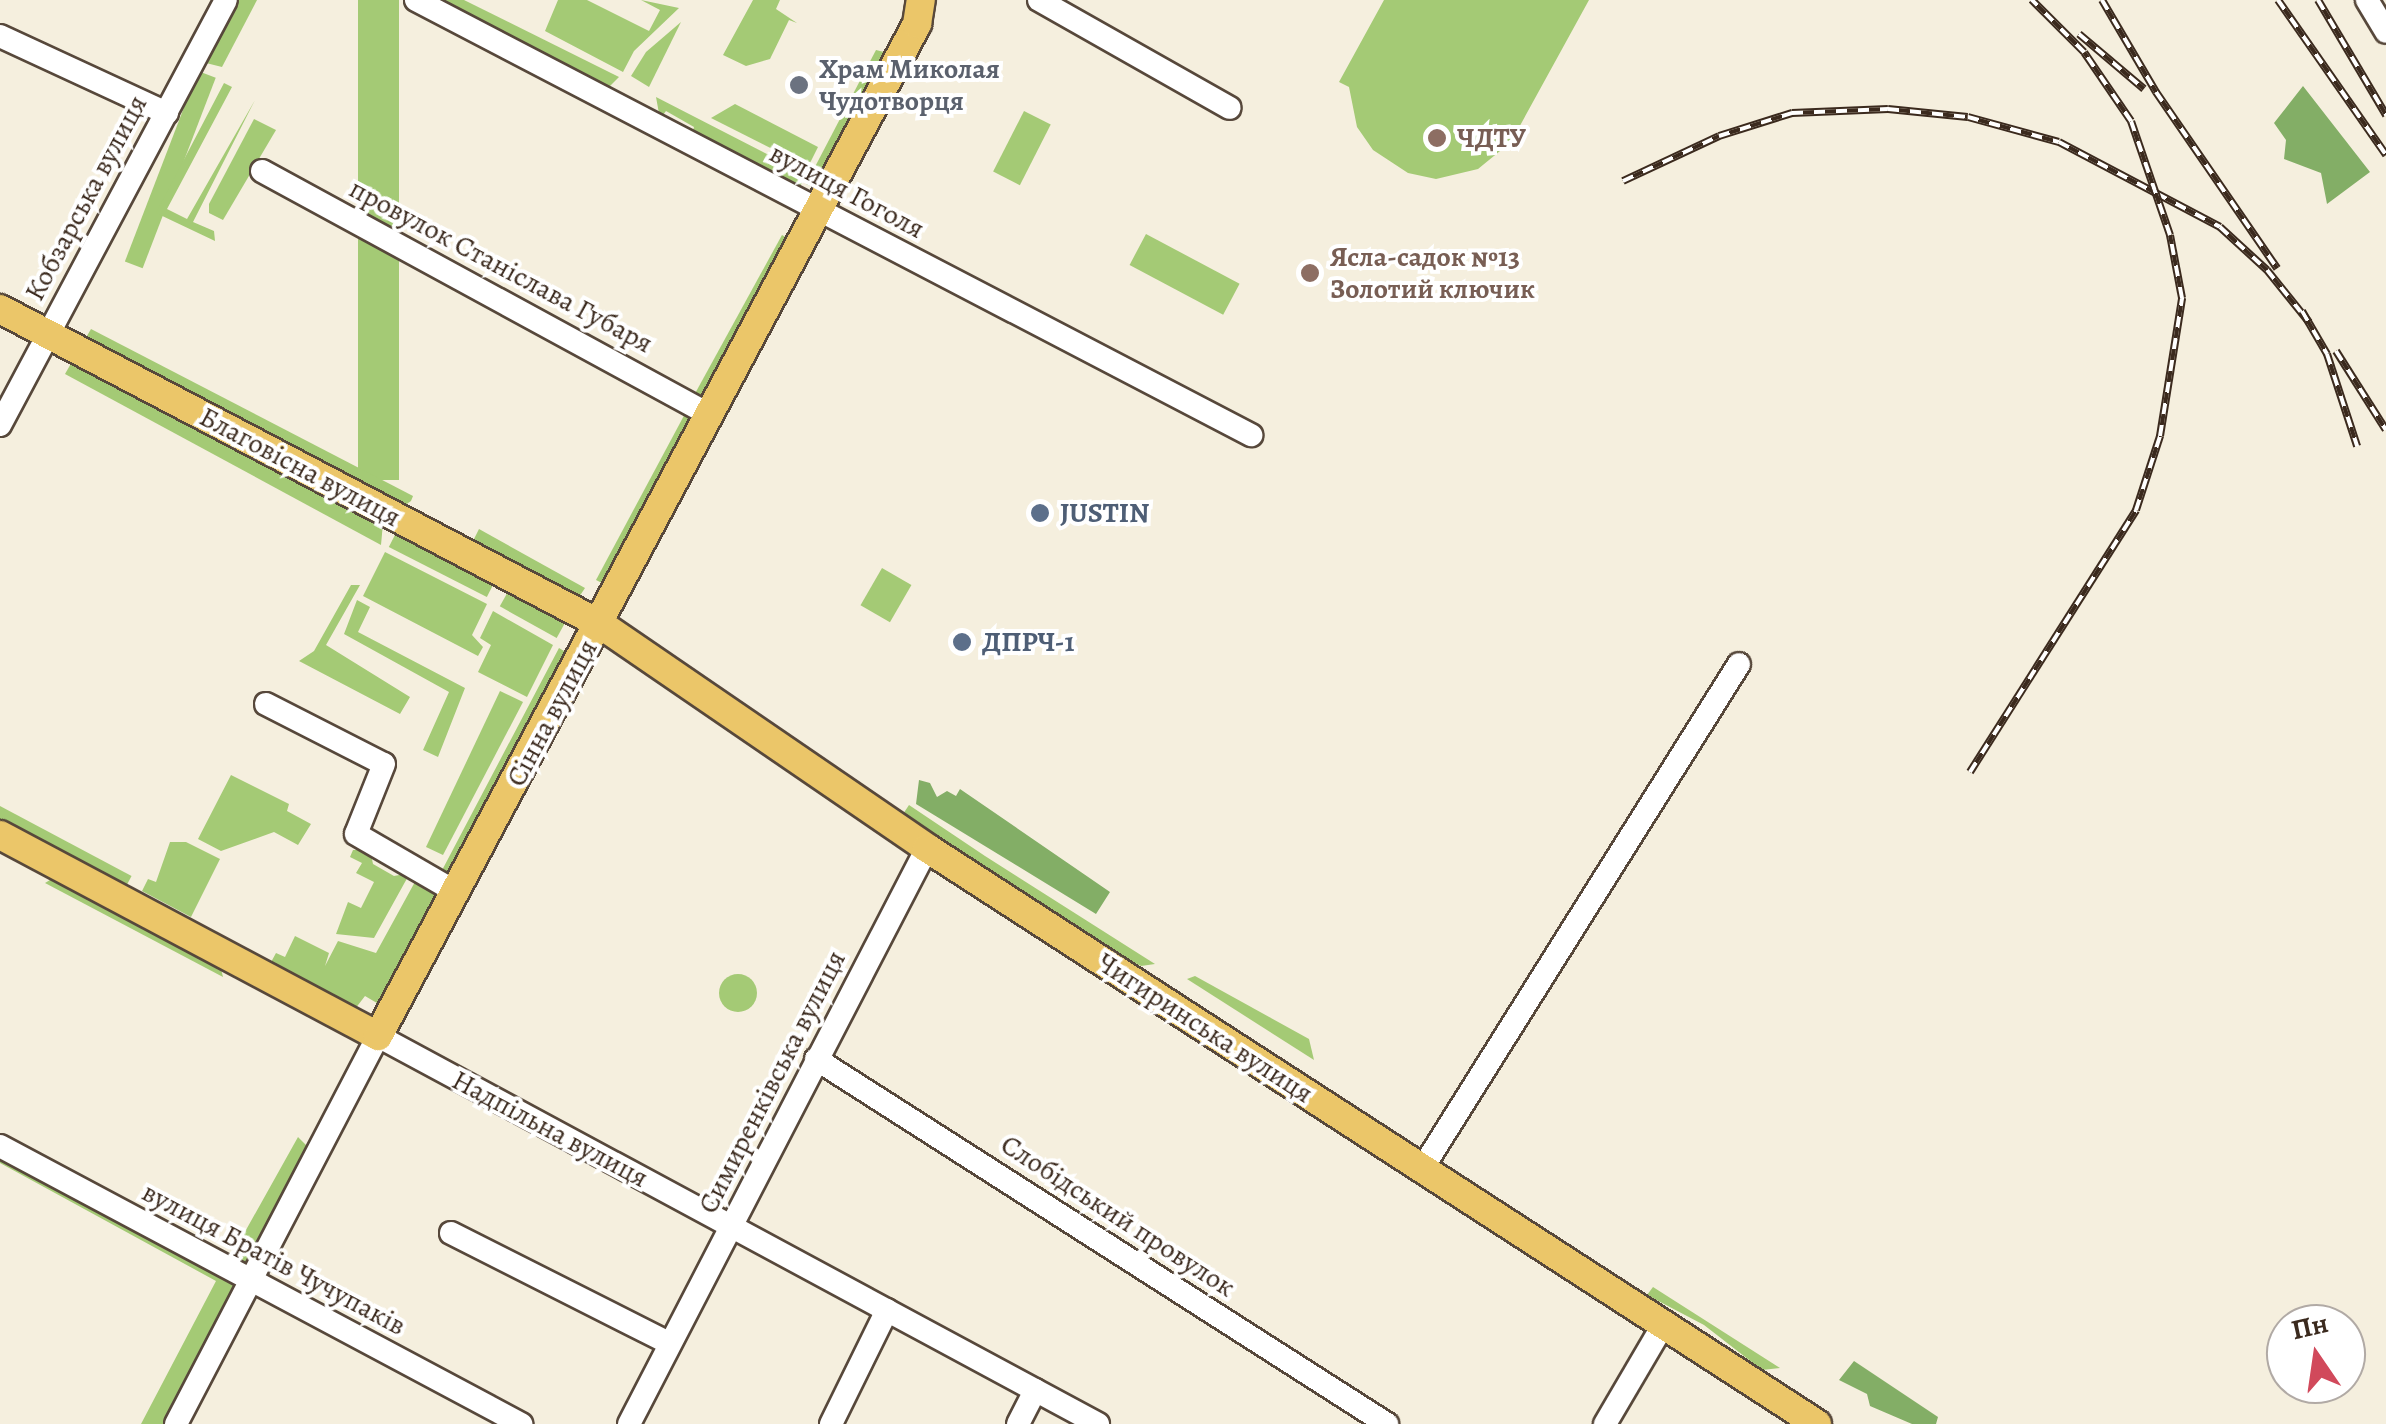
<!DOCTYPE html>
<meta charset="utf-8">
<style>
body{margin:0}
#map{position:relative;width:2386px;height:1424px;overflow:hidden;background:#f5efde;font-family:Alegreya,serif}
div>[style]{position:absolute}
.green>*{inset:0;background:#a4ca75;transform-origin:0 0}
.round{border-radius:50%}
.forest>*{inset:0;background:#83ae66}
.roads{filter:drop-shadow(2px 0 #57483b) drop-shadow(-2px 0 #57483b) drop-shadow(0 2px #57483b) drop-shadow(0 -2px #57483b)}
.minor>*{height:22px;margin:-11px;padding:0 11px;transform-origin:11px;border-radius:11px;background:#fff}
.major>*{height:28px;margin:-14px;padding:0 14px;transform-origin:14px;border-radius:14px;background:#ebc669}
.rail>*{height:8px;margin-top:-4px;transform-origin:0;background:repeating-linear-gradient(90deg,#fff 0 11px,#3b2a1e 0 22px);box-sizing:border-box;border-block:2px solid #3b2a1e}
.dots>*{width:28px;height:28px;translate:-50% -50%;box-sizing:border-box;border:5px solid #fff;border-radius:50%}
span{translate:-50% -50%;white-space:nowrap;text-align:center;line-height:1.15;-webkit-text-stroke:8px #fff;paint-order:stroke}
.worship-label{font-size:28px;color:#5b616d;font-weight:700}
.left{translate:0 -50%;text-align:left}
.education-label{font-size:28px;color:#785e54;font-weight:700}
.street-label{font-size:28px;color:#3b2a1e}
.service-label{font-size:28px;color:#4e5e75;font-weight:700}
.north{position:absolute;left:2266px;top:1304px;width:100px;height:100px;box-sizing:border-box;background:#fff;border:2px solid #b1aaa5;border-radius:50%;rotate:347deg;font-size:28px;font-weight:700;line-height:40px;text-align:center;color:#3b2a1e}
.north::after{content:'';display:block;margin:auto;width:35px;height:45px;background:#d1495b;clip-path:polygon(50% 0,100% 100%,50% 72%,0 100%)}
</style>
<div id="map">
<div class="green">
<i style="clip-path:polygon(235px 0,257px 0,222px 67px,206px 63px)"></i>
<i style="left:358px;top:0;width:41px;height:480px"></i>
<i style="clip-path:polygon(429px 0,464px 0,619px 77px,605px 91px)"></i>
<i style="clip-path:polygon(558px 0,587px 0,649px 31px,660px 10px,641px 0,679px 8px,634px 51px,623px 72px,545px 31px)"></i>
<i style="clip-path:polygon(753px 0,780px 0,776px 9px,797px 23px,789px 20px,770px 59px,746px 66px,723px 55px)"></i>
<i style="clip-path:polygon(1384px 0,1589px 0,1511px 142px,1478px 169px,1436px 179px,1408px 173px,1373px 150px,1357px 127px,1349px 87px,1339px 82px)"></i>
<i style="clip-path:polygon(681px 22px,649px 87px,631px 76px,646px 52px)"></i>
<i style="clip-path:polygon(876px 50px,884px 52px,879px 64px,813px 187px,806px 184px)"></i>
<i style="left:198px;top:71px;width:19px;height:204px;rotate:21deg"></i>
<i style="clip-path:polygon(224px 83px,232px 87px,167px 209px,187px 219px,255px 100px,193px 222px,214px 231px,215px 241px,156px 213px)"></i>
<i style="clip-path:polygon(656px 97px,806px 174px,798px 191px,691px 137px,694px 127px,666px 111px,660px 119px)"></i>
<i style="clip-path:polygon(735px 104px,818px 147px,808px 167px,711px 118px)"></i>
<i style="left:1024px;top:111px;width:30px;height:68px;rotate:27deg"></i>
<i style="clip-path:polygon(254px 119px,276px 130px,223px 220px,209px 213px,209px 204px)"></i>
<i style="left:1146px;top:234px;width:106px;height:35px;rotate:28deg"></i>
<i style="clip-path:polygon(782px 235px,789px 239px,706px 395px,692px 399px)"></i>
<i style="clip-path:polygon(91px 329px,413px 496px,411px 501px,401px 508px,84px 341px)"></i>
<i style="clip-path:polygon(73px 360px,383px 523px,381px 545px,65px 374px)"></i>
<i style="clip-path:polygon(687px 410px,692px 421px,606px 585px,596px 580px)"></i>
<i style="clip-path:polygon(479px 529px,585px 588px,579px 597px,471px 545px)"></i>
<i style="left:397px;top:531px;width:110px;height:18px;rotate:27deg"></i>
<i style="clip-path:polygon(385px 552px,487px 604px,472px 635px,483px 647px,478px 656px,363px 596px)"></i>
<i style="left:882px;top:568px;width:34px;height:43px;rotate:30deg"></i>
<i style="clip-path:polygon(351px 585px,360px 585px,326px 645px,410px 697px,400px 714px,299px 661px,314px 651px)"></i>
<i style="left:510px;top:588px;width:65px;height:21px;rotate:29deg"></i>
<i style="clip-path:polygon(357px 600px,370px 607px,358px 632px,465px 688px,438px 757px,423px 750px,449px 692px,344px 634px)"></i>
<i style="clip-path:polygon(493px 611px,553px 645px,527px 697px,478px 672px,491px 645px,480px 638px)"></i>
<i style="clip-path:polygon(559px 648px,569px 654px,516px 756px,505px 762px,453px 875px,439px 876px)"></i>
<i style="clip-path:polygon(500px 691px,523px 702px,443px 855px,426px 847px)"></i>
<i style="clip-path:polygon(231px 775px,289px 804px,287px 811px,311px 824px,298px 845px,274px 832px,221px 851px,198px 839px)"></i>
<i style="clip-path:polygon(909px 805px,985px 856px,1155px 964px,1141px 966px,1115px 953px,903px 814px)"></i>
<i style="left:0;top:806px;width:149px;height:15px;rotate:28deg"></i>
<i style="clip-path:polygon(170px 842px,186px 842px,220px 859px,191px 917px,142px 891px,148px 879px,156px 882px)"></i>
<i style="clip-path:polygon(353px 850px,370px 850px,373px 864px,394px 876px,410px 873px,374px 938px,336px 934px,348px 902px,361px 908px,374px 882px,356px 873px,362px 863px,350px 857px)"></i>
<i style="clip-path:polygon(55px 877px,220px 965px,223px 977px,45px 883px)"></i>
<i style="clip-path:polygon(416px 880px,442px 895px,382px 1006px,365px 996px,355px 1009px,270px 964px,276px 953px,285px 957px,295px 936px,329px 953px,325px 966px,338px 941px,376px 953px)"></i>
<i class="round" style="left:719px;top:974px;width:38px;height:38px"></i>
<i style="clip-path:polygon(1195px 976px,1309px 1039px,1314px 1060px,1187px 979px)"></i>
<i style="clip-path:polygon(0 1135px,232px 1255px,298px 1137px,309px 1148px,248px 1268px)"></i>
<i style="clip-path:polygon(0 1157px,235px 1282px,237px 1290px,163px 1424px,141px 1424px,216px 1281px,0 1163px)"></i>
<i style="clip-path:polygon(1653px 1287px,1780px 1368px,1762px 1370px,1704px 1325px,1647px 1295px)"></i>
</div>
<div class="forest">
<i style="clip-path:polygon(2303px 86px,2370px 172px,2327px 204px,2321px 173px,2284px 159px,2286px 140px,2274px 123px)"></i>
<i style="clip-path:polygon(919px 780px,930px 783px,937px 797px,947px 791px,956px 796px,960px 789px,1110px 892px,1096px 914px,916px 804px)"></i>
<i style="clip-path:polygon(1854px 1361px,1938px 1417px,1936px 1424px,1912px 1424px,1870px 1406px,1867px 1394px,1839px 1380px)"></i>
</div>
<div class="roads">
<div class="minor">
<i style="left:416px;top:0;width:942px;rotate:27.52deg"></i>
<i style="left:1039px;top:0;width:219px;rotate:29.5deg"></i>
<i style="left:2367px;top:0;width:37px;rotate:59deg"></i>
<i style="left:0;top:36px;width:184px;rotate:24.8deg"></i>
<i style="left:262px;top:171px;width:510px;rotate:28.57deg"></i>
<i style="left:0;top:425px;width:481px;rotate:-62deg"></i>
<i style="left:266px;top:704px;width:132px;rotate:27deg"></i>
<i style="left:384px;top:764px;width:75px;rotate:111.8deg"></i>
<i style="left:356px;top:834px;width:116px;rotate:30.1deg"></i>
<i style="left:816px;top:1059px;width:678px;rotate:32.59deg"></i>
<i style="left:0;top:1146px;width:591px;rotate:28.08deg"></i>
<i style="left:1422px;top:1169px;width:596px;rotate:-57.88deg"></i>
<i style="left:451px;top:1233px;width:244px;rotate:26.8deg"></i>
<i style="left:176px;top:1424px;width:437px;rotate:-62.5deg"></i>
<i style="left:378px;top:1036px;width:818px;rotate:28.32deg"></i>
<i style="left:629px;top:1424px;width:649px;rotate:-62.64deg"></i>
<i style="left:831px;top:1424px;width:127px;rotate:-63.8deg"></i>
<i style="left:1018px;top:1424px;width:38px;rotate:-63deg"></i>
<i style="left:1605px;top:1424px;width:115px;rotate:-59.6deg"></i>
</div>
<div class="major">
<i style="left:0;top:309px;width:678px;rotate:27.7deg"></i>
<i style="left:600px;top:624px;width:396px;rotate:34.4deg"></i>
<i style="left:927px;top:848px;width:1060px;rotate:32.91deg"></i>
<i style="left:0;top:835px;width:428px;rotate:28deg"></i>
<i style="left:378px;top:1036px;width:1147px;rotate:-61.96deg"></i>
<i style="left:917px;top:24px;width:24px;rotate:-81deg"></i>
</div>
</div>
<div class="rail">
<i style="left:2102px;top:0;width:107px;rotate:59.6deg"></i>
<i style="left:2156px;top:92px;width:214px;rotate:55.5deg"></i>
<i style="left:2278px;top:0;width:189px;rotate:55.1deg"></i>
<i style="left:2318px;top:0;width:134px;rotate:59.4deg"></i>
<i style="left:2079px;top:34px;width:85px;rotate:40.2deg"></i>
<i style="left:1623px;top:181px;width:106px;rotate:-25.1deg"></i>
<i style="left:1719px;top:136px;width:77px;rotate:-17.5deg"></i>
<i style="left:1792px;top:113px;width:96px;rotate:-2.4deg"></i>
<i style="left:1888px;top:109px;width:80px;rotate:5.7deg"></i>
<i style="left:1968px;top:117px;width:94px;rotate:15.4deg"></i>
<i style="left:2059px;top:142px;width:182px;rotate:27.8deg"></i>
<i style="left:2220px;top:227px;width:64px;rotate:42.5deg"></i>
<i style="left:2267px;top:270px;width:67px;rotate:51.1deg"></i>
<i style="left:2302px;top:311px;width:50px;rotate:59.8deg"></i>
<i style="left:2327px;top:354px;width:97px;rotate:71.9deg"></i>
<i style="left:2336px;top:351px;width:93px;rotate:57.7deg"></i>
<i style="left:1970px;top:772px;width:310px;rotate:-57.6deg"></i>
<i style="left:2136px;top:510px;width:78px;rotate:-72deg"></i>
<i style="left:2160px;top:436px;width:140px;rotate:-80.9deg"></i>
<i style="left:2182px;top:298px;width:64px;rotate:-100.8deg"></i>
<i style="left:2170px;top:235px;width:120px;rotate:-108.9deg"></i>
<i style="left:2131px;top:121px;width:83px;rotate:-124.3deg"></i>
<i style="left:2084px;top:52px;width:74px;rotate:-135deg"></i>
</div>
<div class="dots">
<i style="left:799px;top:85px;background:#6b7280"></i>
<i style="left:1437px;top:138px;background:#8d6e63"></i>
<i style="left:1310px;top:273px;background:#8d6e63"></i>
<i style="left:1040px;top:513px;background:#5c6f8a"></i>
<i style="left:962px;top:642px;background:#5c6f8a"></i>
</div>
<div class="worship-label">
<span class="left" style="left:819px;top:85px">Храм Миколая<br>Чудотворця</span>
</div>
<div class="education-label">
<span class="left" style="left:1457px;top:138px">ЧДТУ</span>
<span class="left" style="left:1330px;top:273px">Ясла-садок №13<br>Золотий ключик</span>
</div>
<div class="street-label">
<span style="left:847px;top:191px;rotate:28deg">вулиця Гоголя</span>
<span style="left:86px;top:198px;rotate:-62deg">Кобзарська вулиця</span>
<span style="left:501px;top:266px;rotate:28deg">провулок Станіслава Губаря</span>
<span style="left:300px;top:467px;rotate:28deg">Благовісна вулиця</span>
<span style="left:552px;top:713px;rotate:-62deg">Сінна вулиця</span>
<span style="left:1205px;top:1028px;rotate:33deg">Чигиринська вулиця</span>
<span style="left:772px;top:1082px;rotate:-63deg">Симиренківська вулиця</span>
<span style="left:550px;top:1129px;rotate:28deg">Надпільна вулиця</span>
<span style="left:1118px;top:1216px;rotate:33deg">Слобідський провулок</span>
<span style="left:274px;top:1259px;rotate:28deg">вулиця Братів Чучупаків</span>
</div>
<div class="service-label">
<span class="left" style="left:1060px;top:513px">JUSTIN</span>
<span class="left" style="left:982px;top:642px">ДПРЧ-1</span>
</div>
<div class="north">Пн</div>
</div>
